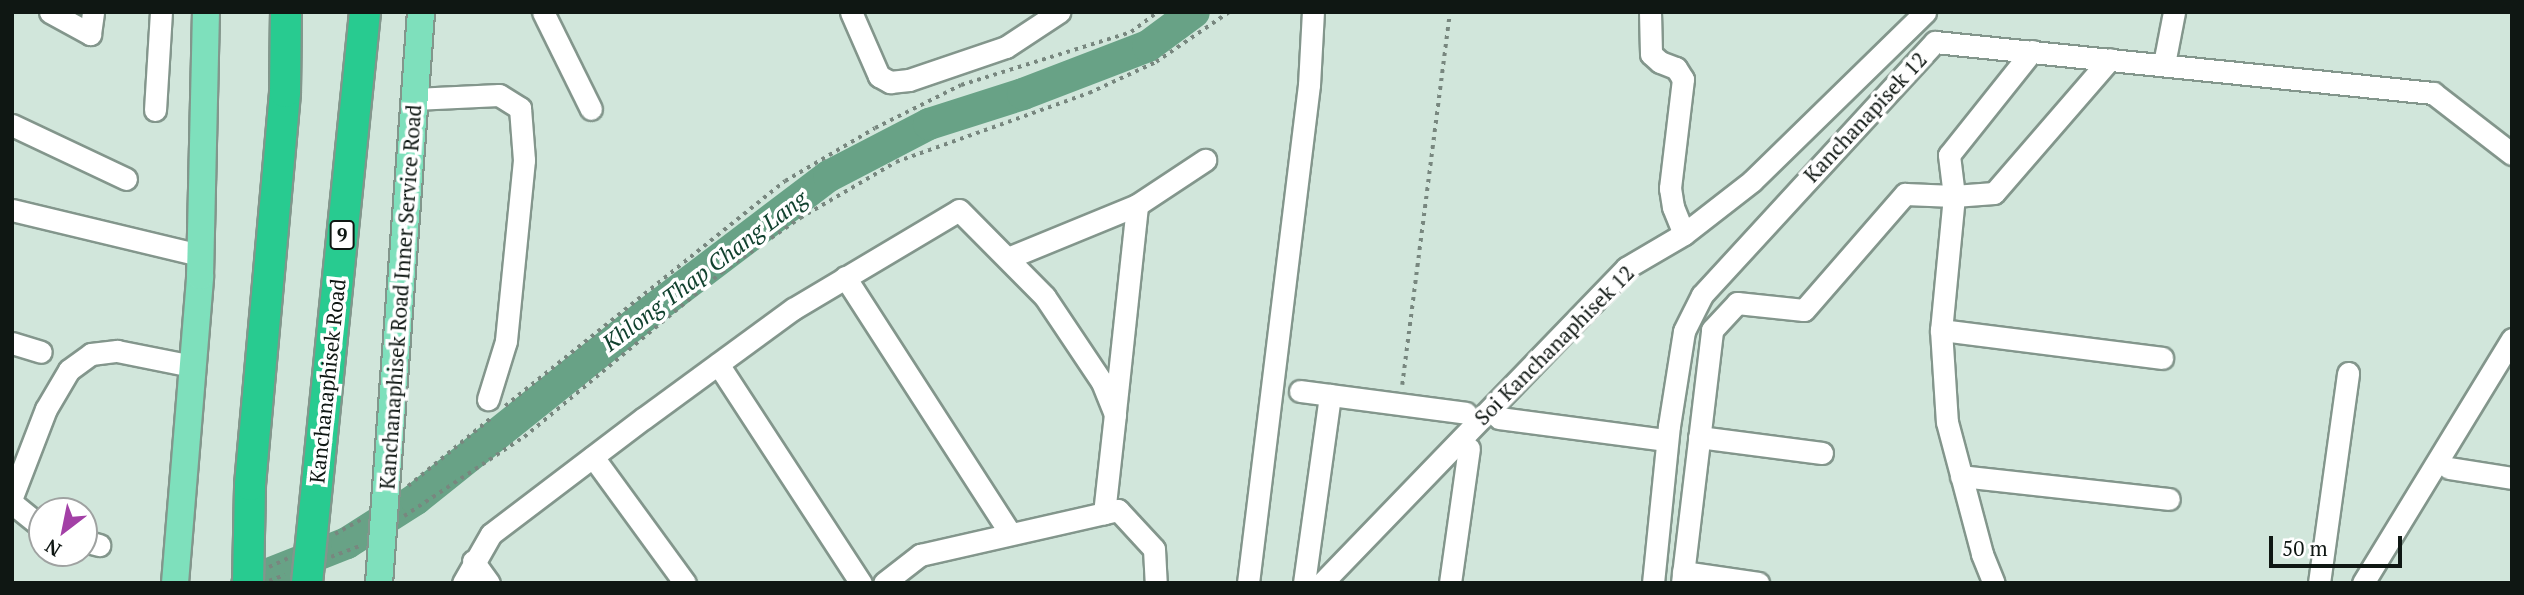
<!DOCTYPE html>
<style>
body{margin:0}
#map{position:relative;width:2524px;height:595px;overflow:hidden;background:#d1e6db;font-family:"PT Serif",serif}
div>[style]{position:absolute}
.river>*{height:32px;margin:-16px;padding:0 16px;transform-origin:16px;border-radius:16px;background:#68a286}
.path>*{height:3.5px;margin-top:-1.75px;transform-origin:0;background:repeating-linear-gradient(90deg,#78877f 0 3.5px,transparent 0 8.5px)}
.roads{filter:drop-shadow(2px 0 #83968c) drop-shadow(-2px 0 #83968c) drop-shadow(0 2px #83968c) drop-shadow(0 -2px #83968c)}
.minor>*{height:21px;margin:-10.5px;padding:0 10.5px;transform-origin:10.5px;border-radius:10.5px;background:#fff}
.major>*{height:26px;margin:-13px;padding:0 13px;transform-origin:13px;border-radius:13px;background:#7ee0bc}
.highway>*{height:30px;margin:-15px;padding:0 15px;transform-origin:15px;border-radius:15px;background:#28cb90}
span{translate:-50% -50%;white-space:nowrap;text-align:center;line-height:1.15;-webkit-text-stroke:7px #fff;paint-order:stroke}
.shield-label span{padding:2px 5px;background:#fff;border:2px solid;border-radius:5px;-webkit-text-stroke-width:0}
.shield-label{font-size:19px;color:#0f1713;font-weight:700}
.street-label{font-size:21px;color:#0f1713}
.water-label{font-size:23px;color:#11412e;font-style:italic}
.frame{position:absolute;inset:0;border:14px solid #0f1713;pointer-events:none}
.north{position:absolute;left:28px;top:497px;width:70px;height:70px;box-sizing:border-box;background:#fff;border:2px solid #9fa2a1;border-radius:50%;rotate:212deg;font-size:19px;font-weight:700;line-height:28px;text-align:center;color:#0f1713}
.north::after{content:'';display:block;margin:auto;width:24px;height:32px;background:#a340a6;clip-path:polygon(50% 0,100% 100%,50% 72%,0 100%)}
.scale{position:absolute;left:2269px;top:536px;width:133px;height:32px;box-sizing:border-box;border:4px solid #0f1713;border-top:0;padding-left:9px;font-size:21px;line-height:24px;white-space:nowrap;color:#0f1713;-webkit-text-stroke:5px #fff;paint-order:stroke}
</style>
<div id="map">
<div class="river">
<i style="left:246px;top:583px;width:109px;rotate:-21.6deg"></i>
<i style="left:347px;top:543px;width:82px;rotate:-32.5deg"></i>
<i style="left:416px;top:499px;width:291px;rotate:-38.7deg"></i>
<i style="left:643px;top:317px;width:233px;rotate:-37.2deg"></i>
<i style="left:829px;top:176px;width:113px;rotate:-27.5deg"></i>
<i style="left:929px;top:124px;width:99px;rotate:-17.7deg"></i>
<i style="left:1023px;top:94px;width:134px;rotate:-21deg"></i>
<i style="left:1148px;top:46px;width:57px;rotate:-36.5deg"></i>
</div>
<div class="path">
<i style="left:1402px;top:385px;width:376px;rotate:-82.7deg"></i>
<i style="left:505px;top:406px;width:359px;rotate:-38.8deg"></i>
<i style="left:785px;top:181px;width:104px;rotate:-30.5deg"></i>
<i style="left:875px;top:128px;width:96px;rotate:-26.6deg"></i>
<i style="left:961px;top:85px;width:178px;rotate:-17.3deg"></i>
<i style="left:1131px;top:32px;width:34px;rotate:-37deg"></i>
<i style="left:408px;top:486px;width:107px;rotate:-39.3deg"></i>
<i style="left:404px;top:516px;width:144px;rotate:-33.4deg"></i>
<i style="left:524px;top:437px;width:258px;rotate:-39.8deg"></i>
<i style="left:722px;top:272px;width:95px;rotate:-34.7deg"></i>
<i style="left:800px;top:218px;width:111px;rotate:-30.3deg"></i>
<i style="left:896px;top:162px;width:205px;rotate:-19.7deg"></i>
<i style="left:1089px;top:93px;width:74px;rotate:-24.8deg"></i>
<i style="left:1156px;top:62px;width:88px;rotate:-34.4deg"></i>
<i style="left:335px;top:534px;width:31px;rotate:-29deg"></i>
<i style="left:331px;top:557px;width:31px;rotate:-21deg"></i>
<i style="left:269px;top:567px;width:21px;rotate:-25deg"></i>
<i style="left:269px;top:581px;width:17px;rotate:-21deg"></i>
</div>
<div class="roads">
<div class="minor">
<i style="left:50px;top:12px;width:46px;rotate:28.8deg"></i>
<i style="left:90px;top:34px;width:22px;rotate:-82deg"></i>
<i style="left:543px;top:12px;width:108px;rotate:63.7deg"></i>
<i style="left:851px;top:12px;width:70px;rotate:66.4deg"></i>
<i style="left:879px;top:76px;width:13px;rotate:29deg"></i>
<i style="left:890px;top:82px;width:19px;rotate:-6deg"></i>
<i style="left:909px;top:80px;width:102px;rotate:-18.8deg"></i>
<i style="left:1006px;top:47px;width:64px;rotate:-33.4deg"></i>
<i style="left:1650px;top:12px;width:42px;rotate:88.6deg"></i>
<i style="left:1651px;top:54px;width:12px;rotate:42deg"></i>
<i style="left:1660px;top:62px;width:17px;rotate:21deg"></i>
<i style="left:1676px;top:68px;width:13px;rotate:58deg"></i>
<i style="left:1683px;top:79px;width:110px;rotate:96.8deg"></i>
<i style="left:1670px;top:188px;width:19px;rotate:81deg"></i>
<i style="left:1673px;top:207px;width:29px;rotate:68deg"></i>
<i style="left:2032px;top:51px;width:133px;rotate:128.6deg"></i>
<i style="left:1949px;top:155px;width:41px;rotate:83deg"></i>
<i style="left:1954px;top:196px;width:40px;rotate:-4.3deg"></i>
<i style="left:1994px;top:193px;width:177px;rotate:-49.1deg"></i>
<i style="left:2164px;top:64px;width:53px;rotate:-79.1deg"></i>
<i style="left:414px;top:99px;width:85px;rotate:-2.7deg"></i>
<i style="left:499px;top:95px;width:25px;rotate:32deg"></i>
<i style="left:520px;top:108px;width:52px;rotate:85.6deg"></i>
<i style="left:524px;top:160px;width:182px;rotate:95.7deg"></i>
<i style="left:506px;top:341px;width:61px;rotate:107.2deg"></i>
<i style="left:155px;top:110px;width:98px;rotate:-86.5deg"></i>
<i style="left:12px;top:125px;width:126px;rotate:25.3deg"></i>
<i style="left:12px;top:210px;width:193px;rotate:13.5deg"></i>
<i style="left:1008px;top:258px;width:139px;rotate:-22.3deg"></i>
<i style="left:1137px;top:205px;width:82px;rotate:-33.5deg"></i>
<i style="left:845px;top:277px;width:305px;rotate:57.2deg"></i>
<i style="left:1941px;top:330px;width:223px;rotate:7.2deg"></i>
<i style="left:12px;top:343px;width:30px;rotate:17deg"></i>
<i style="left:718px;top:364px;width:262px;rotate:56.9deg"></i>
<i style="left:1300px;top:391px;width:167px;rotate:7.5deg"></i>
<i style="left:1115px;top:412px;width:208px;rotate:-83.9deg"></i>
<i style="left:1499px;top:418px;width:169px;rotate:7.5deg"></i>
<i style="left:1699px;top:437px;width:124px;rotate:7.4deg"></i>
<i style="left:593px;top:457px;width:156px;rotate:53.9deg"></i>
<i style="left:2449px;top:468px;width:64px;rotate:9deg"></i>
<i style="left:1961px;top:476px;width:209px;rotate:6.3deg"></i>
<i style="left:12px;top:497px;width:94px;rotate:-68.9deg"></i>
<i style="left:46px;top:409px;width:45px;rotate:-59.5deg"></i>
<i style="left:69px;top:370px;width:27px;rotate:-36deg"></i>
<i style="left:91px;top:354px;width:26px;rotate:-7deg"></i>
<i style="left:117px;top:351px;width:76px;rotate:11.3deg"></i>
<i style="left:12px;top:503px;width:38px;rotate:39deg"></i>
<i style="left:84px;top:541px;width:16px;rotate:15deg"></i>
<i style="left:473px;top:561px;width:27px;rotate:54deg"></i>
<i style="left:1683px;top:572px;width:76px;rotate:8.3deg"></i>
<i style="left:463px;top:583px;width:56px;rotate:-60.3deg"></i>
<i style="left:491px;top:534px;width:192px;rotate:-37.2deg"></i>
<i style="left:644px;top:418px;width:185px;rotate:-36.2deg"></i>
<i style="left:793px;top:309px;width:193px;rotate:-30.8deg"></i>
<i style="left:959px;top:210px;width:122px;rotate:45.3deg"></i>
<i style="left:1045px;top:297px;width:102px;rotate:56.2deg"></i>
<i style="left:1102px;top:382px;width:35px;rotate:68deg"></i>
<i style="left:1115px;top:414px;width:100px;rotate:96.3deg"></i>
<i style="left:884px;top:583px;width:46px;rotate:-37.9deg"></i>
<i style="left:920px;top:555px;width:203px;rotate:-12.8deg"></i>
<i style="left:1118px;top:510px;width:53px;rotate:47.3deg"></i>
<i style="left:1154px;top:549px;width:34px;rotate:87deg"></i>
<i style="left:1248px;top:583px;width:502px;rotate:-83.02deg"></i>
<i style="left:1309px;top:85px;width:73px;rotate:-86.9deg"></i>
<i style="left:1304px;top:583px;width:190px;rotate:-82.1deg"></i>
<i style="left:1322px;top:583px;width:438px;rotate:-46deg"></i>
<i style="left:1626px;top:268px;width:67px;rotate:-30.4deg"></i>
<i style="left:1684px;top:234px;width:86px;rotate:-37.9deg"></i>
<i style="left:1752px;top:181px;width:242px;rotate:-44.3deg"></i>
<i style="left:1450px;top:583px;width:136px;rotate:-82deg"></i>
<i style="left:1653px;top:583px;width:158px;rotate:-84.2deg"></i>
<i style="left:1669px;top:426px;width:96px;rotate:-81deg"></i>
<i style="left:1684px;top:331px;width:40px;rotate:-63.4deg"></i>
<i style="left:1702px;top:295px;width:344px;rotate:-47.4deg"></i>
<i style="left:1935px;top:42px;width:501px;rotate:5.85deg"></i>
<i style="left:2433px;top:93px;width:100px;rotate:37.7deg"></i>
<i style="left:1682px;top:583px;width:255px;rotate:-83.2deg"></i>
<i style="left:1712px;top:330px;width:37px;rotate:-47deg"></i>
<i style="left:1737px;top:303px;width:67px;rotate:6deg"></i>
<i style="left:1804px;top:310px;width:154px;rotate:-49deg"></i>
<i style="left:1905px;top:194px;width:49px;rotate:2.3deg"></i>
<i style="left:1954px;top:196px;width:135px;rotate:95.5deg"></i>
<i style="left:1941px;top:330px;width:92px;rotate:86.3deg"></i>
<i style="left:1947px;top:422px;width:137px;rotate:75.1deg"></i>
<i style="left:1982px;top:554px;width:31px;rotate:68deg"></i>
<i style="left:2319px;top:583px;width:212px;rotate:-82.1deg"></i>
<i style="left:2363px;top:583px;width:286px;rotate:-58.6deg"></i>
</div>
<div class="major">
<i style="left:175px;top:583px;width:308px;rotate:-85.3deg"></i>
<i style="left:200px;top:276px;width:264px;rotate:-88.7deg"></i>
<i style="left:379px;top:583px;width:573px;rotate:-85.79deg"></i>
</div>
<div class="highway">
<i style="left:248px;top:583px;width:98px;rotate:-88.8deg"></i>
<i style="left:250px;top:485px;width:395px;rotate:-84.9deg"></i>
<i style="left:285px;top:92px;width:80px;rotate:-89.3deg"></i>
<i style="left:307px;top:583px;width:574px;rotate:-84.2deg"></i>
</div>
</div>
<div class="shield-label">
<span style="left:342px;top:235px">9</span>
</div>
<div class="street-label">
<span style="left:1865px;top:117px;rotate:-47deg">Kanchanapisek 12</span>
<span style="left:400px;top:297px;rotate:-86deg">Kanchanaphisek Road Inner Service Road</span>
<span style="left:1554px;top:345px;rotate:-45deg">Soi Kanchanaphisek 12</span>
<span style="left:327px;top:381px;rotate:-84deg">Kanchanaphisek Road</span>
</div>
<div class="water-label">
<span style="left:705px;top:271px;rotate:-37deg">Khlong Thap Chang Lang</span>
</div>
<div class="frame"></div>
<div class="north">N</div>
<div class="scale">50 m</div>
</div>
